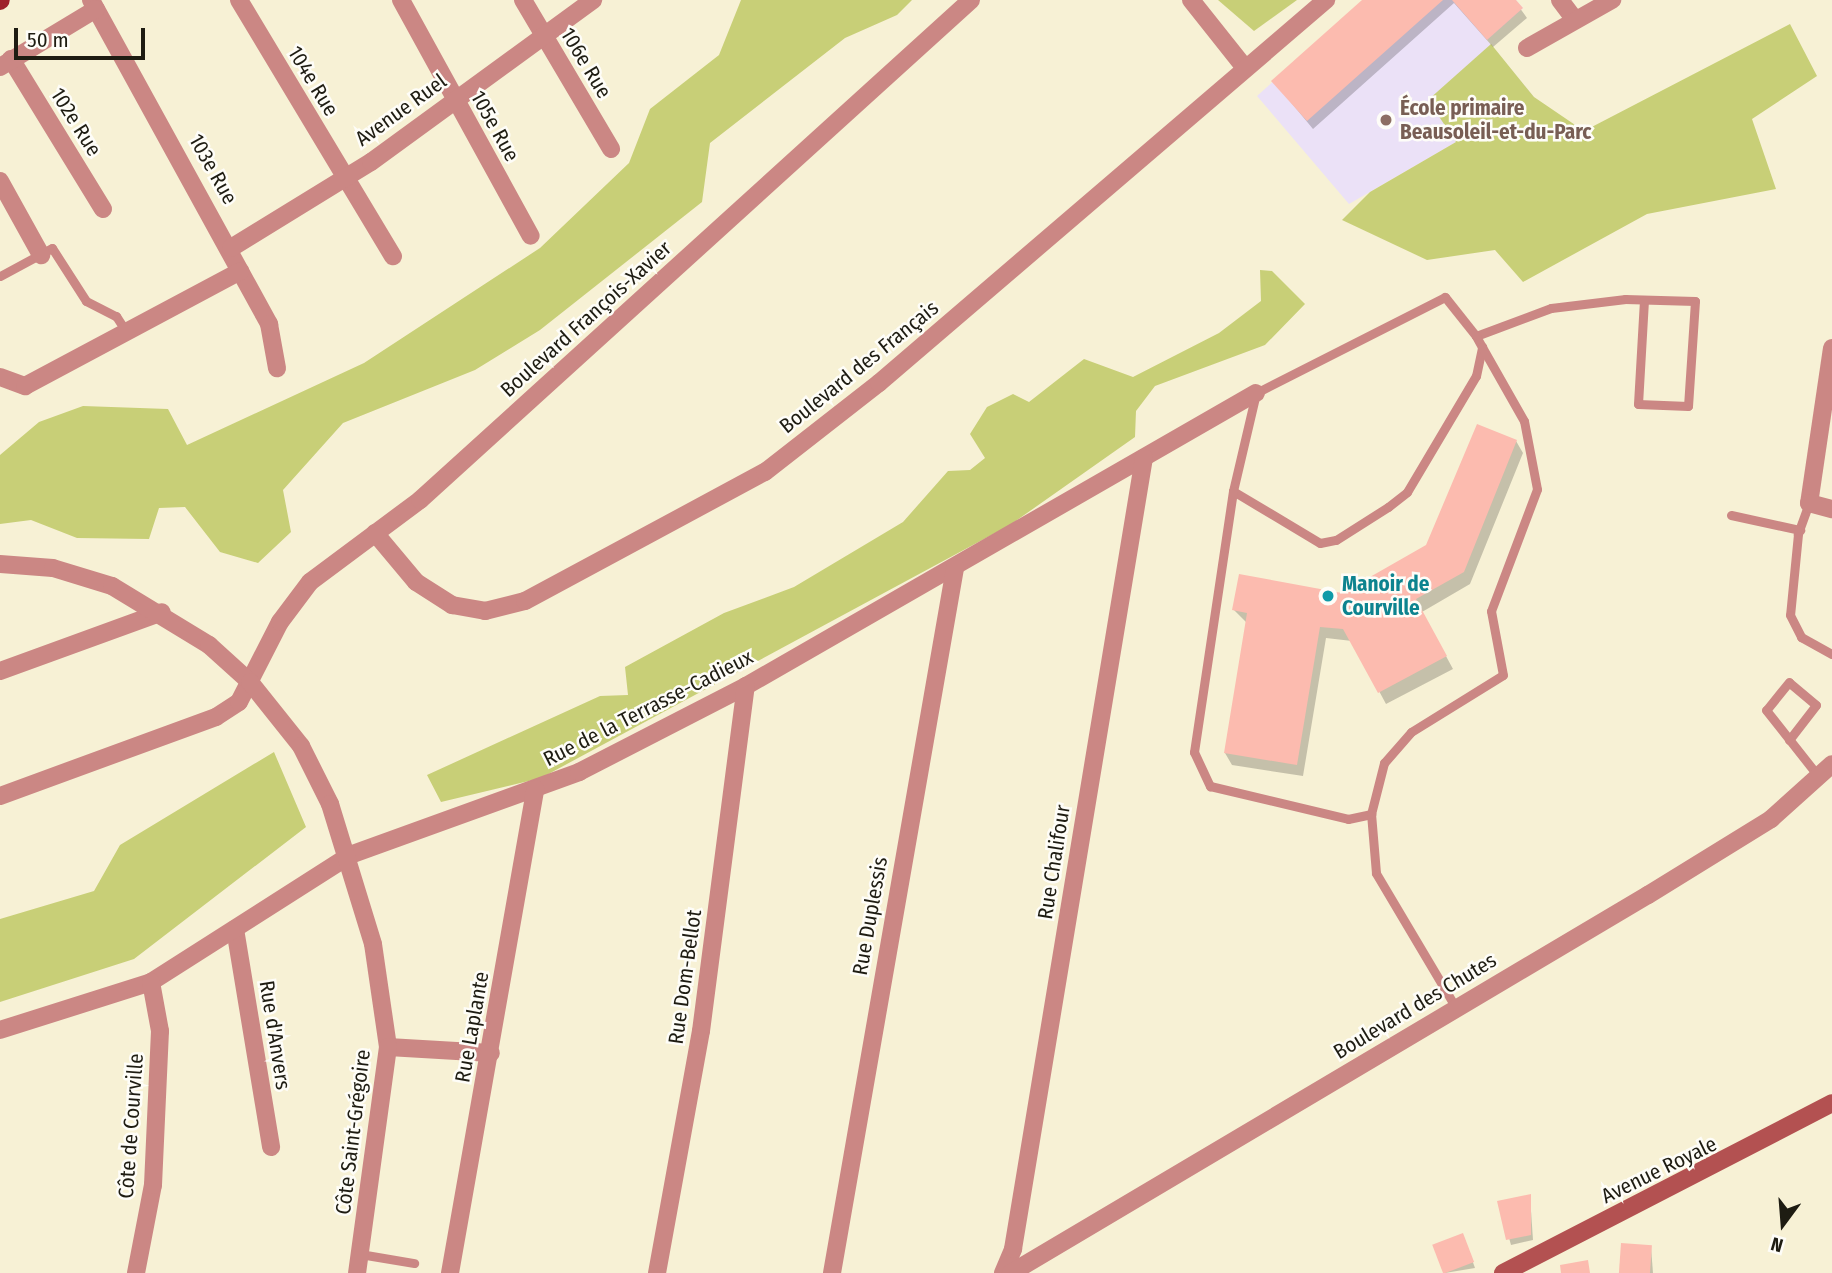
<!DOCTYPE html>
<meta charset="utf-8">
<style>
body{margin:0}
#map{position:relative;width:1832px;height:1273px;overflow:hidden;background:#f7f1d5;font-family:"Fira Sans Condensed",sans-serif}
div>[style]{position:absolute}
.education>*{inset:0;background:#ebe1f7}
.green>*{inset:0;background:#c8cf77}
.shadow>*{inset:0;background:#0003}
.building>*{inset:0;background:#fcbbaf;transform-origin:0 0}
.service>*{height:9px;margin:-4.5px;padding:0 4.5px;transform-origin:4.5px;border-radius:4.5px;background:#cb8784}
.minor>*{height:18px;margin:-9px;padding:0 9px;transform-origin:9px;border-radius:9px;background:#cb8784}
.tertiary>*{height:18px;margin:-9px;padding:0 9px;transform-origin:9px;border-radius:9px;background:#cb8784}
.secondary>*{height:18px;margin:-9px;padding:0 9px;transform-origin:9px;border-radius:9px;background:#b35151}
.primary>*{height:18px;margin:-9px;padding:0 9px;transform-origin:9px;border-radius:9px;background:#9e212b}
.dots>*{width:19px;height:19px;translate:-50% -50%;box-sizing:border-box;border:4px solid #fefdf8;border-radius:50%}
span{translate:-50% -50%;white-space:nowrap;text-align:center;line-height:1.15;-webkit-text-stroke:5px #fefdf8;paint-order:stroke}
.street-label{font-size:21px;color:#1e1c12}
.education-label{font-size:21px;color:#785e54;font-weight:700}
.left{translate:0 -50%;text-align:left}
.culture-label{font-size:21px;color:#0d838f;font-weight:700}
.north{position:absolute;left:1748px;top:1189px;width:70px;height:70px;-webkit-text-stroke:5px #fefdf8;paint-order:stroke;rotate:196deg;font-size:19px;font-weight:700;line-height:28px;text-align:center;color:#1e1c12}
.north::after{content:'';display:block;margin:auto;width:24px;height:32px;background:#1e1c12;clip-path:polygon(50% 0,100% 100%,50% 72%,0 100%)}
.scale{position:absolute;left:14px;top:28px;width:131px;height:32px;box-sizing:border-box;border:4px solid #1e1c12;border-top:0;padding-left:9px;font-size:21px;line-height:24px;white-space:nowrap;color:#1e1c12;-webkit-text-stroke:5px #fefdf8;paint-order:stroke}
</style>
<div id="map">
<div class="education">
<i style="clip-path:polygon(1363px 0,1516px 0,1523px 8px,1487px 40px,1534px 97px,1349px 204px,1257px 96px)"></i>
</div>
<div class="green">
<i style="clip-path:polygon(741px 0,912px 0,897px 15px,845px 38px,710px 143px,702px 202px,540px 330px,475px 370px,343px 423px,283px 490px,291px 532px,258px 563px,220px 552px,185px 507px,159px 508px,149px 539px,77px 538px,31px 520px,0 524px,0 455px,39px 422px,83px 406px,168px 409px,187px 445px,364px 363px,540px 248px,629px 163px,650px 109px,719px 55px)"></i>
<i style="clip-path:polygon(1218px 0,1297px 0,1254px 31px)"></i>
<i style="clip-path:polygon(1790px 24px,1817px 76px,1752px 119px,1776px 189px,1647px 214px,1523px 282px,1495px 250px,1427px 260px,1342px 220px,1370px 192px,1456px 142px,1428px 100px,1491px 44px,1534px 97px,1584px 131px)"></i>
<i style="clip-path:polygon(1260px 270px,1272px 271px,1305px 304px,1265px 345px,1155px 386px,1136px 411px,1135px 437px,1010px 525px,541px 778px,441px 802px,427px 775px,600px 696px,628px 695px,625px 667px,724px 613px,794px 587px,903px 522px,948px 471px,970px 470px,985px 458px,970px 434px,987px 407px,1013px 394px,1029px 402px,1084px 359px,1133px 377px,1219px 333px,1261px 301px)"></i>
<i style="clip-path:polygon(274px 752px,306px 827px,134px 959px,0 1002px,0 919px,94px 891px,120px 845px)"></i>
</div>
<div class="shadow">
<i style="clip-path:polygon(1365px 0,1514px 0,1527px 18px,1493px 47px,1454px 3px,1313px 129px,1274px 82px)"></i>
<i style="clip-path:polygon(1516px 441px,1523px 453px,1470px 584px,1422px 612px,1453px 669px,1386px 704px,1352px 641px,1326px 638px,1303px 776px,1232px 765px,1225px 753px,1247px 623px,1234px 610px,1342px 595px,1428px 546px)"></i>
<i style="clip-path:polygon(1530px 1196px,1533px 1240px,1511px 1245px,1499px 1202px)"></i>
<i style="clip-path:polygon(1465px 1240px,1475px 1268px,1445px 1273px,1434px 1245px)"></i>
<i style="clip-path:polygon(1651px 1247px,1653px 1273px,1621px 1273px)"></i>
</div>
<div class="building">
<i style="clip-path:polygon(1362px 0,1443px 0,1307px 121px,1271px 81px)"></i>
<i style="clip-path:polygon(1452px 0,1516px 0,1523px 8px,1487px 40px)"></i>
<i style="clip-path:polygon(1477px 424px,1517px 440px,1464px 572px,1416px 599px,1447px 656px,1378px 693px,1343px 629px,1320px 627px,1297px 765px,1224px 753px,1247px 613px,1232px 610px,1239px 574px,1342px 593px,1426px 545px)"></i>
<i style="clip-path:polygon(1531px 1194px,1531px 1235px,1506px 1240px,1497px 1201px)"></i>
<i style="left:1463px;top:1233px;width:31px;height:33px;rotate:69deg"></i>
<i style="left:1621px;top:1243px;width:31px;height:30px;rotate:4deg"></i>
<i style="clip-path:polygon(1588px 1260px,1590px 1273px,1561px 1273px,1560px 1265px)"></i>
</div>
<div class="service">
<i style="left:0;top:276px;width:59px;rotate:-28.3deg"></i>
<i style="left:52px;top:248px;width:63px;rotate:57.3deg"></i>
<i style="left:86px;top:301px;width:34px;rotate:27deg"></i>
<i style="left:116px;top:316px;width:20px;rotate:57deg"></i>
<i style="left:1476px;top:336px;width:80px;rotate:-20.5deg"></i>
<i style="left:1551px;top:308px;width:75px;rotate:-6.9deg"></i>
<i style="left:1625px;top:299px;width:70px;rotate:1.6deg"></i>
<i style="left:1695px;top:301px;width:105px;rotate:93.8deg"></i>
<i style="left:1688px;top:406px;width:50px;rotate:-177.7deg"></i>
<i style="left:1638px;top:404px;width:104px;rotate:-86.7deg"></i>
<i style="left:1233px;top:491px;width:101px;rotate:30.9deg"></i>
<i style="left:1320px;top:543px;width:16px;rotate:-11deg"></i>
<i style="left:1336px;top:540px;width:62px;rotate:-32.4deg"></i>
<i style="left:1388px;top:507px;width:24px;rotate:-38deg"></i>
<i style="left:1407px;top:492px;width:135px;rotate:-59.3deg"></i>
<i style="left:1476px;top:376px;width:30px;rotate:-78deg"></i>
<i style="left:1482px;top:347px;width:13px;rotate:-119deg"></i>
<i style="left:1476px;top:336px;width:50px;rotate:-128.5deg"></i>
<i style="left:1445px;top:297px;width:212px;rotate:153.1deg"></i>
<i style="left:1256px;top:393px;width:101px;rotate:103.2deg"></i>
<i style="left:1233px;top:491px;width:264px;rotate:98.5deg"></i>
<i style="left:1194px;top:752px;width:38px;rotate:65deg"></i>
<i style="left:1210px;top:786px;width:142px;rotate:13.4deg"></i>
<i style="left:1348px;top:819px;width:24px;rotate:-12deg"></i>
<i style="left:1809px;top:503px;width:33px;rotate:110deg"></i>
<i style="left:1798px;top:534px;width:81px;rotate:95.6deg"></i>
<i style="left:1790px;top:615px;width:25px;rotate:63deg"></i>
<i style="left:1801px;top:637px;width:35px;rotate:29deg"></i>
<i style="left:1731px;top:515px;width:71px;rotate:12.3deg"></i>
<i style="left:1789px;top:740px;width:44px;rotate:-52.4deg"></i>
<i style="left:1816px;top:705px;width:35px;rotate:-140deg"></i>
<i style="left:1789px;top:682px;width:36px;rotate:129deg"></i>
<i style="left:1766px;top:710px;width:85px;rotate:51.7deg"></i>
<i style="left:1456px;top:1008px;width:157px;rotate:-120.7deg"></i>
<i style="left:1376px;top:873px;width:59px;rotate:-94.8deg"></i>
<i style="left:1371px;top:814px;width:53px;rotate:-75.7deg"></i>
<i style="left:1384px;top:763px;width:41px;rotate:-48.9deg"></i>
<i style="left:1411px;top:732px;width:108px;rotate:-31.8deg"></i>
<i style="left:1503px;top:675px;width:65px;rotate:-100.6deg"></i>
<i style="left:1491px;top:611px;width:130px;rotate:-69.3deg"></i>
<i style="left:1537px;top:489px;width:69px;rotate:-100.8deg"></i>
<i style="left:1524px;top:421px;width:85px;rotate:-119.6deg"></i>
<i style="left:360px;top:1254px;width:55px;rotate:9.5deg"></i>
</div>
<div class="minor">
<i style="left:91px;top:0;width:370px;rotate:61.2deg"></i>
<i style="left:269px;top:324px;width:45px;rotate:79.7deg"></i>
<i style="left:239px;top:0;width:299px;rotate:59deg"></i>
<i style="left:401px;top:0;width:269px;rotate:61.2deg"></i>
<i style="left:523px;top:0;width:173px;rotate:59.4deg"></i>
<i style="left:1191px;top:0;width:87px;rotate:51.5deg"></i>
<i style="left:1560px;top:0;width:25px;rotate:53deg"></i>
<i style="left:1527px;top:48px;width:98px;rotate:-29.5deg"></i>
<i style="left:11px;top:59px;width:176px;rotate:58.5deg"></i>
<i style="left:0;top:67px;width:112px;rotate:-31.1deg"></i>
<i style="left:0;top:181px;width:85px;rotate:61deg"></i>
<i style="left:231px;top:248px;width:164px;rotate:-31.6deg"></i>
<i style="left:371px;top:162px;width:275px;rotate:-36.1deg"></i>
<i style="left:1832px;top:348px;width:157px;rotate:98.4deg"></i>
<i style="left:1809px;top:503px;width:24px;rotate:15deg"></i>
<i style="left:0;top:377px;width:27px;rotate:20deg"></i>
<i style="left:25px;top:386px;width:244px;rotate:-28.1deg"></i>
<i style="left:375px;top:533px;width:64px;rotate:50.1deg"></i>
<i style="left:416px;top:582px;width:43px;rotate:32.6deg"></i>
<i style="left:452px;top:605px;width:34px;rotate:10deg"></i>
<i style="left:485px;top:611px;width:41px;rotate:-14deg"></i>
<i style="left:525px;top:601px;width:272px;rotate:-28.3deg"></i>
<i style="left:765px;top:472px;width:145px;rotate:-38deg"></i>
<i style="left:879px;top:383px;width:589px;rotate:-40.59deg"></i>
<i style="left:0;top:671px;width:172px;rotate:-20deg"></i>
<i style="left:0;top:796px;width:230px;rotate:-20.1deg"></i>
<i style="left:216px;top:717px;width:27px;rotate:-33deg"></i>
<i style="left:239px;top:702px;width:90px;rotate:-62.9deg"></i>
<i style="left:280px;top:622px;width:50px;rotate:-53.1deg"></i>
<i style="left:310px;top:582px;width:137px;rotate:-36.7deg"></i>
<i style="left:420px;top:500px;width:744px;rotate:-42.22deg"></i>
<i style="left:235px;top:929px;width:221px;rotate:80.6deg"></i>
<i style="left:0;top:1030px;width:158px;rotate:-17.6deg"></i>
<i style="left:151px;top:982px;width:236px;rotate:-32.5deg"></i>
<i style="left:350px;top:855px;width:244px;rotate:-19.9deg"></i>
<i style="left:579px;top:772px;width:188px;rotate:-27.2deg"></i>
<i style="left:746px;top:686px;width:588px;rotate:-29.88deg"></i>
<i style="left:388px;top:1047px;width:103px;rotate:3.3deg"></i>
<i style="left:136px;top:1273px;width:90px;rotate:-79.1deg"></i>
<i style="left:153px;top:1185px;width:154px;rotate:-87.4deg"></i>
<i style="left:160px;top:1031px;width:50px;rotate:-100.4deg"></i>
<i style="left:450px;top:1273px;width:491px;rotate:-80deg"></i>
<i style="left:657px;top:1273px;width:246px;rotate:-79.7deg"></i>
<i style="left:701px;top:1031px;width:348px;rotate:-82.6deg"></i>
<i style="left:832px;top:1273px;width:716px;rotate:-80.1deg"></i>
<i style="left:1003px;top:1273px;width:26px;rotate:-67deg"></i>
<i style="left:1013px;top:1249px;width:802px;rotate:-80.6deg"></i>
</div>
<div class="tertiary">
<i style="left:0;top:564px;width:53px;rotate:4.3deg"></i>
<i style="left:53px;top:568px;width:62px;rotate:17deg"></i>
<i style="left:112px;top:586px;width:114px;rotate:31.3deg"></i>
<i style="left:209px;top:645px;width:55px;rotate:42.1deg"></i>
<i style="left:250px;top:682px;width:82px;rotate:51.4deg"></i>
<i style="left:301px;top:746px;width:65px;rotate:63.4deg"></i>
<i style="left:330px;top:804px;width:146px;rotate:72.9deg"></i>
<i style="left:373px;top:944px;width:104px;rotate:81.7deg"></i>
<i style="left:388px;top:1047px;width:228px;rotate:97.8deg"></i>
<i style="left:1011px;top:1273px;width:741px;rotate:-30.69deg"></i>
<i style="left:1648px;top:895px;width:145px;rotate:-31.7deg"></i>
<i style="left:1771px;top:819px;width:82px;rotate:-42deg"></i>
</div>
<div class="secondary">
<i style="left:1503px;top:1273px;width:370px;rotate:-27.3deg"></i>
</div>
<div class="primary">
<i style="left:0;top:1px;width:1px;rotate:-45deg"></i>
</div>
<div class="dots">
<i style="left:1386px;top:120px;background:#8d6e63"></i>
<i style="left:1328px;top:596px;background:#0f9aa8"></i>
</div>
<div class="street-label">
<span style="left:586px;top:63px;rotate:59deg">106e Rue</span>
<span style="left:313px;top:81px;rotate:59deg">104e Rue</span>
<span style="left:401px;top:110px;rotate:-36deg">Avenue Ruel</span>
<span style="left:76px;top:122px;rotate:58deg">102e Rue</span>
<span style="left:495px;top:126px;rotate:61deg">105e Rue</span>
<span style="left:213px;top:169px;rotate:61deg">103e Rue</span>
<span style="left:586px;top:319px;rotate:-42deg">Boulevard François-Xavier</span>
<span style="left:859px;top:367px;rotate:-39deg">Boulevard des Français</span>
<span style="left:648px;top:708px;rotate:-27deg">Rue de la Terrasse-Cadieux</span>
<span style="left:1054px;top:862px;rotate:-81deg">Rue Chalifour</span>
<span style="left:870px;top:916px;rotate:-80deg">Rue Duplessis</span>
<span style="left:685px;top:977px;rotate:-82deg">Rue Dom-Bellot</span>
<span style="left:1415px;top:1006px;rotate:-31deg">Boulevard des Chutes</span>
<span style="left:472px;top:1027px;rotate:-80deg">Rue Laplante</span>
<span style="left:275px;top:1035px;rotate:81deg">Rue d'Anvers</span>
<span style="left:131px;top:1126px;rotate:-86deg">Côte de Courville</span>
<span style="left:353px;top:1132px;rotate:-83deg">Côte Saint-Grégoire</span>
<span style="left:1659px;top:1170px;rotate:-26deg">Avenue Royale</span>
</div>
<div class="education-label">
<span class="left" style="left:1400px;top:120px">École primaire<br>Beausoleil-et-du-Parc</span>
</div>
<div class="culture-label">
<span class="left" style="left:1342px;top:596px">Manoir de<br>Courville</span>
</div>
<div class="north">N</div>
<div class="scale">50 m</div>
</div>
